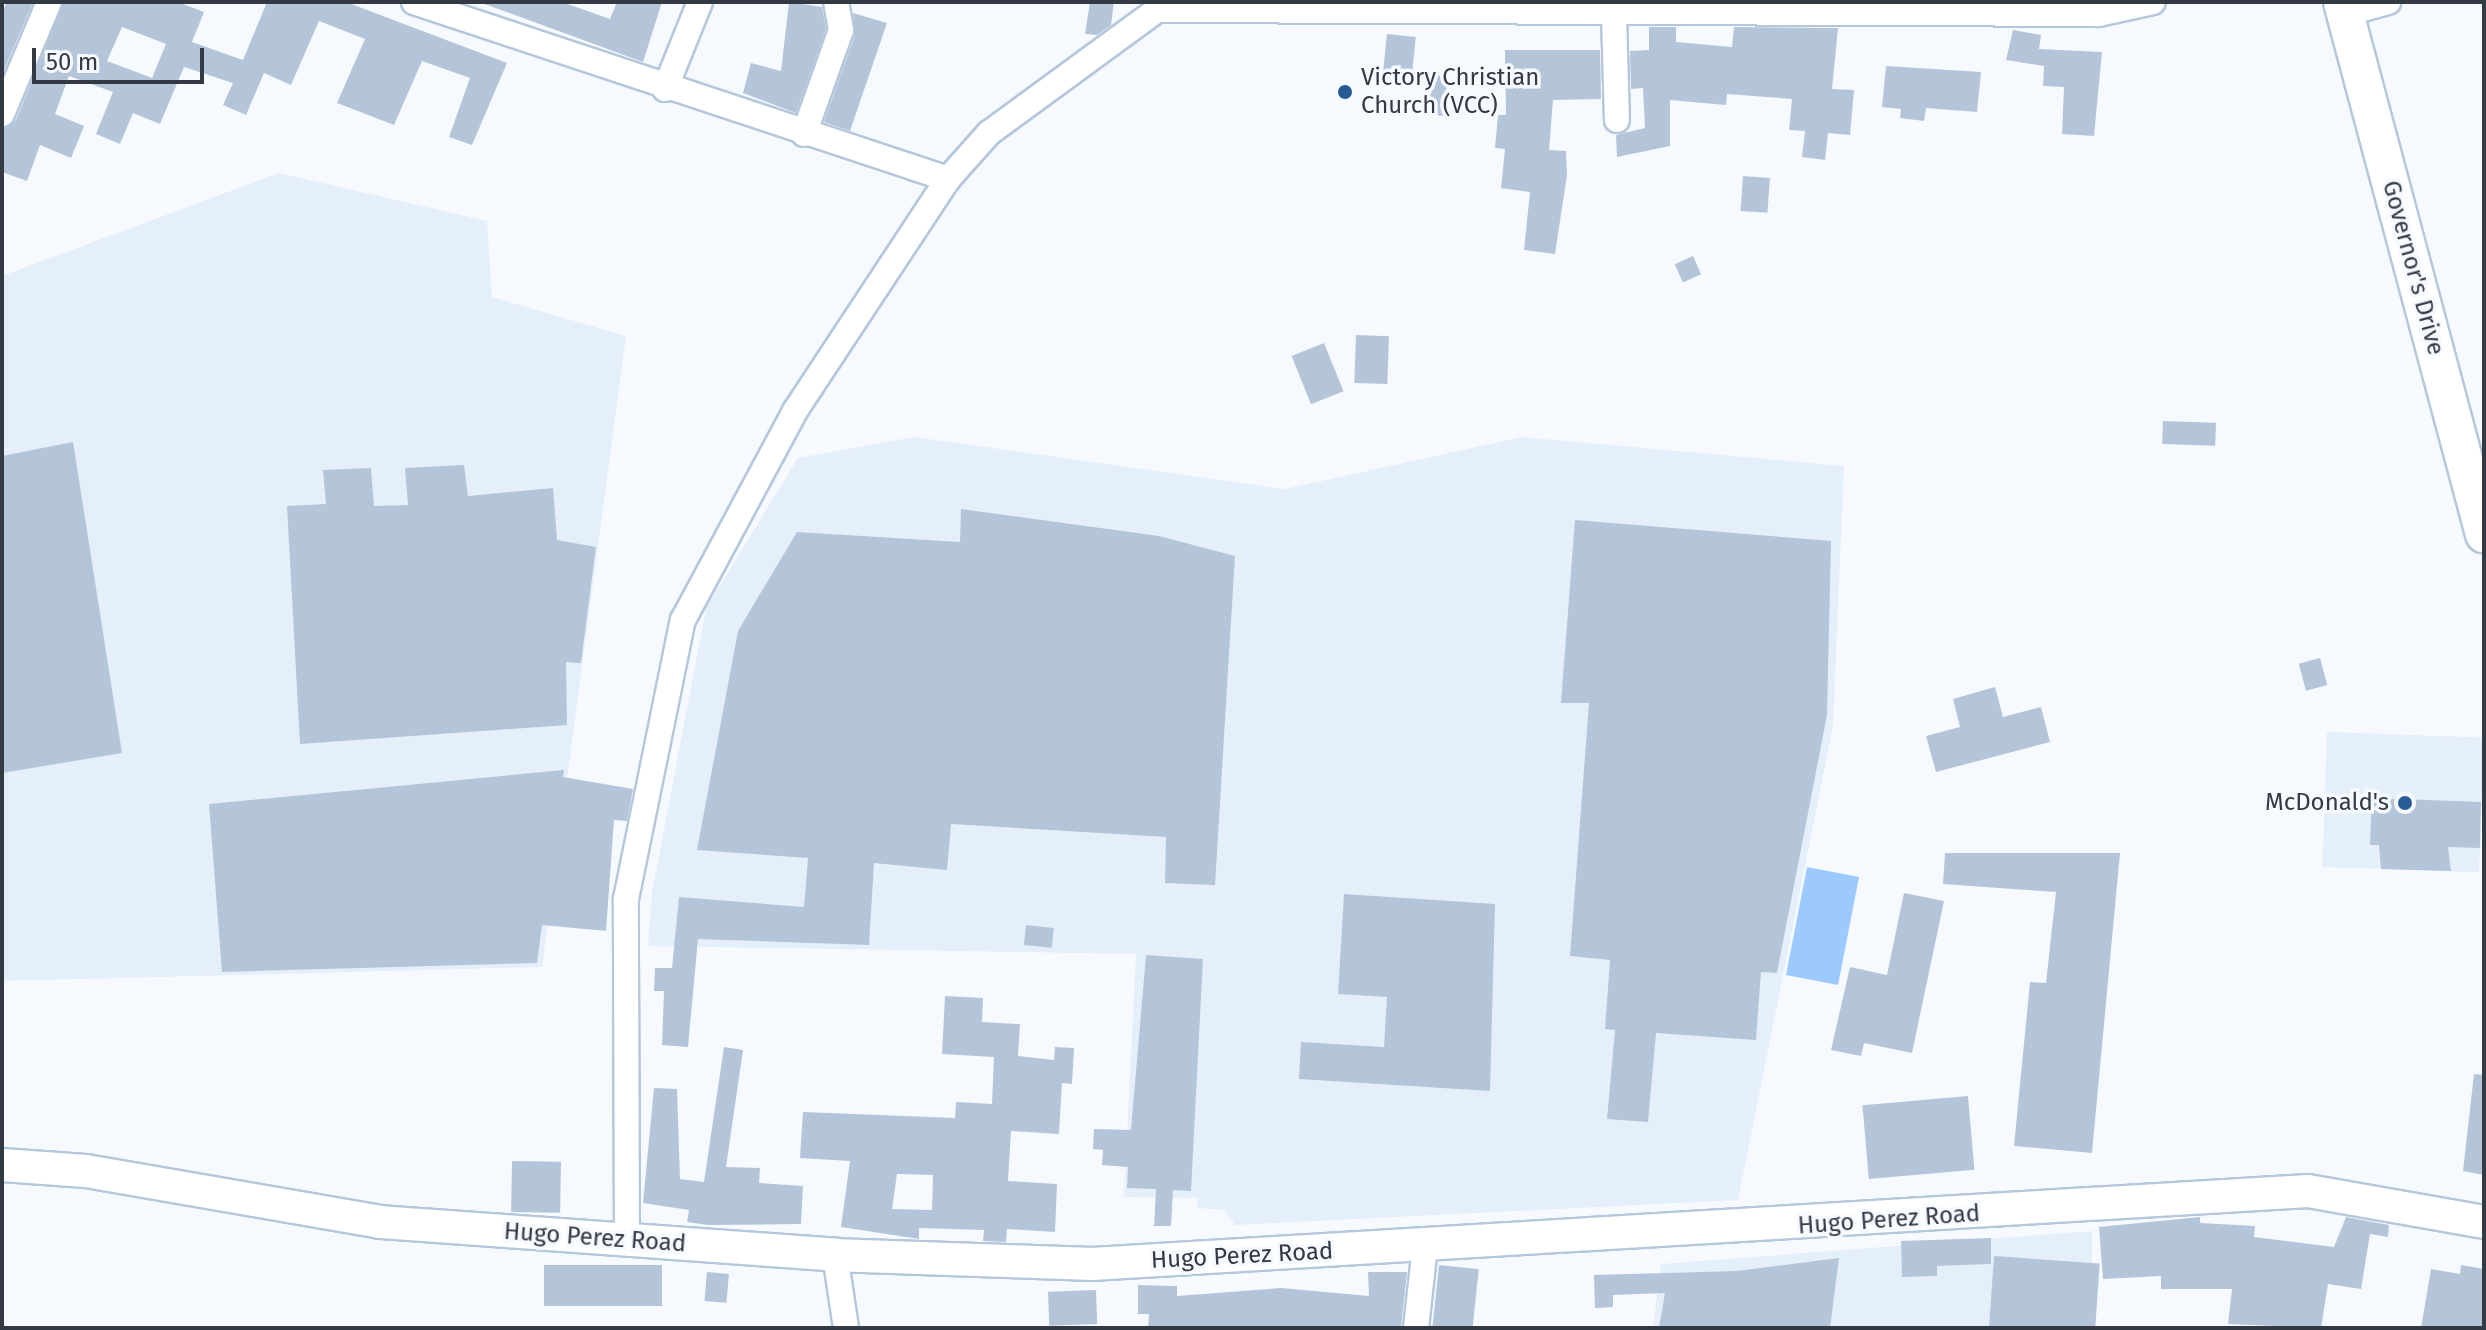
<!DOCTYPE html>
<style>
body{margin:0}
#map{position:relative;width:2486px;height:1330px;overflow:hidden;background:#f6faff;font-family:"Fira Sans",sans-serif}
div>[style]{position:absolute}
.built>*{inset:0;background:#e5effa;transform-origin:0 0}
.green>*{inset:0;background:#9ccafe;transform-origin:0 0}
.building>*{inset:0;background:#b4c5da;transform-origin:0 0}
.roads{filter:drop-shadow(2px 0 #b5c7db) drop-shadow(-2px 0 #b5c7db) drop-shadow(0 2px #b5c7db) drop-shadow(0 -2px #b5c7db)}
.street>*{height:24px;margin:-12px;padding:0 12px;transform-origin:12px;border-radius:12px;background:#fff}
.secondary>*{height:32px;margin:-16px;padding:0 16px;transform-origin:16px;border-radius:16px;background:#fff}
.primary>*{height:36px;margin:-18px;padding:0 18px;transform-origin:18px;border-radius:18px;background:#fff}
.dots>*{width:22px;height:22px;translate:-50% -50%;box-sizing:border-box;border:4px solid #f6faff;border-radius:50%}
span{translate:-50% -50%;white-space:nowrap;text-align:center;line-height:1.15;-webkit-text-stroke:7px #f6faff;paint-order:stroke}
.poi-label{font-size:24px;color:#333a43}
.left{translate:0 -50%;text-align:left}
.right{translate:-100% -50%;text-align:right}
.street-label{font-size:24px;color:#333a43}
.frame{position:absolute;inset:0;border:4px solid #333a43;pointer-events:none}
.scale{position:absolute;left:32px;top:48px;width:172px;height:36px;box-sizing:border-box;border:4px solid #333a43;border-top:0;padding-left:10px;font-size:24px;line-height:28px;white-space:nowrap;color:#333a43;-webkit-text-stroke:6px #f6faff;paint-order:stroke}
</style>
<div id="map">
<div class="built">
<i style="clip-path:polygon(279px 173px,487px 221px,492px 297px,626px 336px,542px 967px,2px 981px,2px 276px)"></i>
<i style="clip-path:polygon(914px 437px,1285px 489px,1522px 437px,1844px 466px,1833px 726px,1738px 1200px,1235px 1225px,1224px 1210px,1197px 1208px,1198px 1198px,1124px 1197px,1136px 954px,648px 946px,652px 893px,706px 608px,798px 458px)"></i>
<i style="left:2327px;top:732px;width:157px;height:135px;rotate:2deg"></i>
<i style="clip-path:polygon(2092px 1231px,2091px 1328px,1653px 1328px,1661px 1264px)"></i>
</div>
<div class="green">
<i style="left:1807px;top:867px;width:53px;height:110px;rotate:11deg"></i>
</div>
<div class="building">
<i style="clip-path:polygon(7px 2px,33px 2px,2px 75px,2px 13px)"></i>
<i style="clip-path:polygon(evenodd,64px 2px,178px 2px,204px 12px,192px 42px,243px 60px,267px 2px,346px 2px,507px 63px,472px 145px,449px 137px,470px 78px,422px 61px,394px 125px,337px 103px,365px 39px,319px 21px,291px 85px,264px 73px,246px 115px,223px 105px,233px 83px,184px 67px,160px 124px,133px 113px,120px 144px,96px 134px,113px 92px,69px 76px,55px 114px,84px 126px,71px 158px,40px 145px,27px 181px,2px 172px,2px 129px,16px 120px,64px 2px,122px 27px,166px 44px,152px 78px,107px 61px,122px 27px)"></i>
<i style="clip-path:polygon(479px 2px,562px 2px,610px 19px,617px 2px,662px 2px,643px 62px)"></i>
<i style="clip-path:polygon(789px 2px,822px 7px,826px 29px,796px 113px,743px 93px,751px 63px,781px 71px)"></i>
<i style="clip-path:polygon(1090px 2px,1114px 2px,1111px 25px,1097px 35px,1085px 34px)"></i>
<i style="clip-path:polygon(853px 13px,887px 23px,850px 131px,824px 122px,855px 35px)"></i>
<i style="clip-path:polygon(1649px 27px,1676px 27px,1676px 42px,1732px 47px,1734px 27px,1838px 28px,1832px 89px,1854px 90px,1850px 135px,1828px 133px,1825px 160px,1802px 157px,1805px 131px,1789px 130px,1792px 99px,1727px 94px,1726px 105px,1670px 100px,1670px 146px,1617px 157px,1616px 135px,1645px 128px,1643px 88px,1631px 89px,1630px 51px,1649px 50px)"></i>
<i style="clip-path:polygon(2013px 30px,2041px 35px,2039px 49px,2102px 52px,2094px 136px,2062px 134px,2064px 87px,2043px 86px,2044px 66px,2006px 60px)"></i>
<i style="left:1387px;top:34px;width:29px;height:44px;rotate:6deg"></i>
<i style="clip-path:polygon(1505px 50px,1600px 50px,1601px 99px,1553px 100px,1549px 150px,1566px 151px,1567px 175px,1555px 254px,1524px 250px,1530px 192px,1501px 188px,1505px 149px,1495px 148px,1498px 115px,1506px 115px)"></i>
<i style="clip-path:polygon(1886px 66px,1981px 72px,1977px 112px,1926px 108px,1924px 121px,1900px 118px,1901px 109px,1882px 107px)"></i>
<i style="left:1427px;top:75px;width:22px;height:40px;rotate:3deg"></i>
<i style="left:1743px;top:176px;width:27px;height:35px;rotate:4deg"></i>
<i style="left:1693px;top:256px;width:20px;height:20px;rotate:66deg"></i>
<i style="left:1356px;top:335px;width:33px;height:48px;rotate:2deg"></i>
<i style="left:1324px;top:343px;width:52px;height:35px;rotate:68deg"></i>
<i style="left:2163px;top:421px;width:53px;height:23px;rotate:2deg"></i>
<i style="clip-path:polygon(73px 442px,122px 753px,2px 773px,2px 456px)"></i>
<i style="clip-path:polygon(464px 465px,468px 496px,553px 488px,557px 540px,596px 547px,581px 663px,566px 662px,567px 725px,300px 744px,287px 506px,326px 504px,323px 470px,371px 468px,374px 506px,408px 505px,405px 468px)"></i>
<i style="clip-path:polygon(961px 509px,1159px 536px,1235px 556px,1215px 885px,1165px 883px,1166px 837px,951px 824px,947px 870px,874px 863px,869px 945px,698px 939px,688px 1047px,662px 1045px,664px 991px,654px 991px,655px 968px,672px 968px,679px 897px,804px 907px,808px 858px,697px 850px,738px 631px,797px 532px,960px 542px)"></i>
<i style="clip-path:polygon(1575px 520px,1831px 541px,1827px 715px,1777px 973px,1761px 972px,1756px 1040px,1656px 1033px,1648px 1122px,1607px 1119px,1615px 1030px,1605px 1029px,1610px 960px,1570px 956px,1589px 703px,1561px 703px)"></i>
<i style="left:2320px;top:658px;width:28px;height:22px;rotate:75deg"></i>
<i style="clip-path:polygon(1995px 687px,2003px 717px,2041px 707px,2050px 742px,1936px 772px,1926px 736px,1960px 727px,1953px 699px)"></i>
<i style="clip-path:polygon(564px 770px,563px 777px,633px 789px,627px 821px,614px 820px,606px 931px,542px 925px,537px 963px,222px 972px,209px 804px)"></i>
<i style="clip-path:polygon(2372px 798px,2481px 802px,2480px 848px,2448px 847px,2451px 871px,2381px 869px,2379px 845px,2370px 845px)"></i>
<i style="clip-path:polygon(1945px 853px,2120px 853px,2092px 1153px,2014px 1146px,2030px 982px,2046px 983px,2056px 892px,1943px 884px)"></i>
<i style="clip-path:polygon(1904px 893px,1944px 901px,1912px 1053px,1864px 1043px,1861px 1056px,1831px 1050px,1850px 967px,1887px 975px)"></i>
<i style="clip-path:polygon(1344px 894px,1495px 904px,1490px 1091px,1299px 1079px,1301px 1042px,1384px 1047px,1387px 997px,1338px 994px)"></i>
<i style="left:1026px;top:925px;width:28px;height:20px;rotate:6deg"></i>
<i style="clip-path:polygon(1146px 955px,1203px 959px,1191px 1191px,1173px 1190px,1171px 1226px,1154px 1226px,1156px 1189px,1127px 1188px,1128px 1167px,1102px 1165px,1103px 1150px,1093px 1149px,1094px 1129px,1131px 1130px)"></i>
<i style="clip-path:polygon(evenodd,945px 996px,983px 998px,982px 1022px,1020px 1024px,1018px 1056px,1054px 1060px,1055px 1047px,1074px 1048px,1072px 1084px,1062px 1083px,1059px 1134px,1011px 1131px,1008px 1181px,1057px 1184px,1055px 1232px,1007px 1229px,1006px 1242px,983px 1241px,984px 1230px,919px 1228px,919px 1239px,841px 1227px,850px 1161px,800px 1158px,803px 1112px,955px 1118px,956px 1102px,992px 1104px,994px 1057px,942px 1054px,945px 996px,897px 1174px,933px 1175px,932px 1210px,892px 1209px,897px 1174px)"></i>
<i style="clip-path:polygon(724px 1047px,743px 1050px,726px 1167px,760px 1168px,759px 1183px,803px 1186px,801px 1224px,708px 1225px,687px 1222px,689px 1210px,643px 1203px,654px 1088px,677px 1089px,680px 1179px,704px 1182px)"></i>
<i style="clip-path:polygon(2474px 1074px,2484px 1075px,2484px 1175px,2463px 1171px)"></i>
<i style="left:1968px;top:1096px;width:74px;height:106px;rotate:85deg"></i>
<i style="left:512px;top:1161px;width:49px;height:51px;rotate:1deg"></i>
<i style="clip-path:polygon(2200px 1217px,2200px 1223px,2255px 1226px,2254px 1237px,2334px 1247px,2346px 1217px,2389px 1225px,2388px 1237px,2370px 1234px,2361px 1289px,2328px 1284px,2321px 1328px,2228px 1324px,2232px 1289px,2161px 1289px,2161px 1276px,2103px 1279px,2099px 1227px)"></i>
<i style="clip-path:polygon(1991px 1238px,1991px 1264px,1937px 1266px,1937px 1276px,1902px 1277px,1901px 1241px)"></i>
<i style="left:1994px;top:1256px;width:106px;height:72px;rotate:4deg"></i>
<i style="clip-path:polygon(1839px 1258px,1830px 1328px,1659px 1328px,1665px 1293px,1613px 1295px,1613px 1307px,1595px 1308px,1594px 1275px,1737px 1271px)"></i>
<i style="left:544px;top:1265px;width:118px;height:41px"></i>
<i style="left:1439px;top:1265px;width:40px;height:64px;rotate:6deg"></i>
<i style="clip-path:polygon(2461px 1265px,2484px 1269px,2484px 1328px,2421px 1328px,2431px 1269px,2460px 1274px)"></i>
<i style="left:707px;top:1272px;width:22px;height:29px;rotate:5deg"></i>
<i style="clip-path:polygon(1368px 1272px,1407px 1272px,1401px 1328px,1148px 1328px,1149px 1314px,1138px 1314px,1138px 1285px,1177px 1286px,1177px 1296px,1281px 1288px,1369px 1296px)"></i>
<i style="left:1096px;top:1290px;width:34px;height:48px;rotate:88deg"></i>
</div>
<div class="roads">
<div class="street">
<i style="left:414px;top:2px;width:563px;rotate:18.34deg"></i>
<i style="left:2345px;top:14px;width:45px;rotate:-15.6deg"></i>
<i style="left:1614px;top:15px;width:105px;rotate:88.4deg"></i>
<i style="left:665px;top:89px;width:94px;rotate:-68.1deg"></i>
<i style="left:2px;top:114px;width:121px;rotate:-67.2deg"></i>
<i style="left:804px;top:134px;width:110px;rotate:-70.4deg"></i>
<i style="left:841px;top:30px;width:28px;rotate:-100deg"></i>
<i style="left:627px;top:1241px;width:342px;rotate:-90.2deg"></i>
<i style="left:626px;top:899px;width:285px;rotate:-78.5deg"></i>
<i style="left:683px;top:620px;width:237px;rotate:-61.8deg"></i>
<i style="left:795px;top:411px;width:278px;rotate:-56.6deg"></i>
<i style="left:948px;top:179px;width:62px;rotate:-48.3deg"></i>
<i style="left:989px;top:133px;width:208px;rotate:-36.2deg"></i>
<i style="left:1157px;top:10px;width:942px;rotate:0.24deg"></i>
<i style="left:2099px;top:14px;width:55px;rotate:-12.5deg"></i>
<i style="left:835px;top:1255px;width:74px;rotate:81.4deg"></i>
<i style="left:1416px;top:1328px;width:82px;rotate:-83.7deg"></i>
</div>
<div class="secondary">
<i style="left:2px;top:1165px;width:84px;rotate:4.1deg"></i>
<i style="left:86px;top:1171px;width:298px;rotate:9.8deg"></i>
<i style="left:380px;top:1222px;width:456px;rotate:4.1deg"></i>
<i style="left:835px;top:1255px;width:257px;rotate:2deg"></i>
<i style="left:1092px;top:1264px;width:1218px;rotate:-3.44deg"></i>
<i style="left:2308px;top:1191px;width:179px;rotate:10deg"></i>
</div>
<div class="primary">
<i style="left:2342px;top:2px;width:551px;rotate:75.06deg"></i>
</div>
</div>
<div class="dots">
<i style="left:1345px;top:92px;background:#275b94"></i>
<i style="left:2405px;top:803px;background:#275b94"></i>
</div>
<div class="poi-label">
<span class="left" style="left:1361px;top:92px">Victory Christian<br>Church (VCC)</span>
<span class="right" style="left:2389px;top:803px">McDonald's</span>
</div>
<div class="street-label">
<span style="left:2413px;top:268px;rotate:75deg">Governor's Drive</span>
<span style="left:1889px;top:1220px;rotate:-4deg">Hugo Perez Road</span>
<span style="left:595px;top:1238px;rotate:4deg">Hugo Perez Road</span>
<span style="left:1242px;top:1256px;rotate:-3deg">Hugo Perez Road</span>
</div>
<div class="frame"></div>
<div class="scale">50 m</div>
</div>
